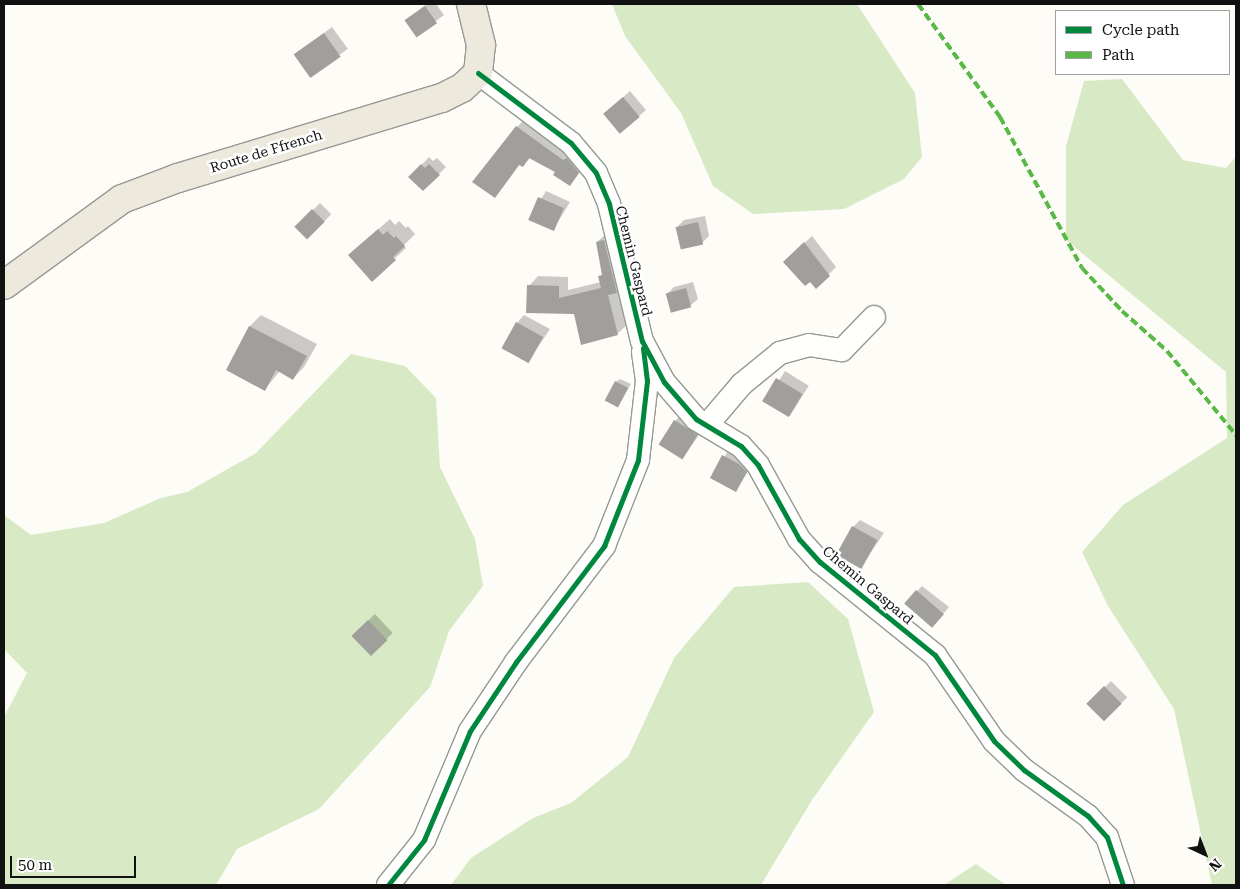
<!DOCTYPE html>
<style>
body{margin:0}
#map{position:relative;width:1240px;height:889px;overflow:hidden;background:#fdfcf7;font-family:"Roboto Serif",serif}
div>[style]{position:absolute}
.forest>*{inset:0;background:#d8eac5}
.shadow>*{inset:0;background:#0003;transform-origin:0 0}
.building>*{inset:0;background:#a19f9c;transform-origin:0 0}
.roads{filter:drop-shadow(1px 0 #979795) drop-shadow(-1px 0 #979795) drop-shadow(0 1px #979795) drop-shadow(0 -1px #979795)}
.minor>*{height:22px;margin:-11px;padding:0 11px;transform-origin:11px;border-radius:11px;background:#fffffe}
.major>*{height:28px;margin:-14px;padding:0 14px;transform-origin:14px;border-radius:14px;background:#ede9dc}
.quiet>*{height:4px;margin-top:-2px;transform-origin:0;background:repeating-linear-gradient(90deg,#58b947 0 8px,transparent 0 12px)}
.cycleway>*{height:5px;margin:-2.5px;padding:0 2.5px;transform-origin:2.5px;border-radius:2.5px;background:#00873e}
span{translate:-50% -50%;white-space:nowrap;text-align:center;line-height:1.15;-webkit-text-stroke:5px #fff;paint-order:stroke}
.street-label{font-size:14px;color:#111}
.frame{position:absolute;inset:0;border:5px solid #111;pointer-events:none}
.legend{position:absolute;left:1055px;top:10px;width:175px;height:65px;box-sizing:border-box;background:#fff;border:1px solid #a0a0a0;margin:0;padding:6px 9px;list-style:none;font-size:15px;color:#111}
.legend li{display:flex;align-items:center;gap:10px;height:25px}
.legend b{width:25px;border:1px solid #a0a0a0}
.north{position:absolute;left:1180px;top:829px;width:50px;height:50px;-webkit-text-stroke:4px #fff;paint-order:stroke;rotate:137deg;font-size:14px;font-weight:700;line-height:20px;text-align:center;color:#111}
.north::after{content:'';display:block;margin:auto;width:18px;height:22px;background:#111;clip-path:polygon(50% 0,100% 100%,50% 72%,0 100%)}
.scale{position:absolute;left:10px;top:856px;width:126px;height:22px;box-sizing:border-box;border:2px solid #111;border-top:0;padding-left:6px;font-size:15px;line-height:18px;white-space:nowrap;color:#111;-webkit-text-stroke:4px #fff;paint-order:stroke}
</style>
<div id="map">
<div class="forest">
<i style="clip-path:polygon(612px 4px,857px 4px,915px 93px,922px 157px,904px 179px,844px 209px,753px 214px,713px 186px,681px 113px,625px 36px)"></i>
<i style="clip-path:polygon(1122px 79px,1183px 160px,1226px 168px,1236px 157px,1236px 885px,1212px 885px,1174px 709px,1108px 606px,1082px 552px,1123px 505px,1227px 438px,1226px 372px,1066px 240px,1066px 146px,1084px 81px)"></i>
<i style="clip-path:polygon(351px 354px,405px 366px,436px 398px,440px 467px,475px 539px,483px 586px,449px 631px,430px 687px,319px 809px,237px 849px,216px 885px,4px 885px,4px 717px,27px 673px,4px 649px,4px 515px,31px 535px,104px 523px,161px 498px,187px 492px,256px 453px)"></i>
<i style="clip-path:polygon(808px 582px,848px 619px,874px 712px,812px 800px,761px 885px,451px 885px,471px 858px,533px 818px,571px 803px,628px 757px,674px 658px,734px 587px)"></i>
<i style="clip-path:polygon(976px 864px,1006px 885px,944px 885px)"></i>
</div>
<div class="shadow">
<i style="clip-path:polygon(427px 4px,436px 4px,444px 15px,416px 36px,405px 20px)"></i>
<i style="left:332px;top:27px;width:27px;height:47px;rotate:54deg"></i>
<i style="clip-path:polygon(630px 91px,646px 110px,639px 116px,611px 108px)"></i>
<i style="clip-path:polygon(524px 120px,585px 165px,570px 184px,557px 171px,531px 157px,523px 166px,520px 164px,495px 197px,517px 127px)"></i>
<i style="clip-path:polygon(429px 157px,433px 161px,437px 158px,446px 167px,423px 190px,410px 177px)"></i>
<i style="clip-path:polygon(546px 191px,570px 202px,553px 230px,529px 219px)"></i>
<i style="left:320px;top:203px;width:16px;height:33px;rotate:45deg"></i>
<i style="clip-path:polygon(705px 216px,709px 236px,702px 243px,677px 227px,684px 220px)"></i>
<i style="clip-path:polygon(390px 219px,395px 225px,399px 221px,406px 228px,408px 226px,415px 234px,404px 245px,406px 248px,372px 280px,361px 244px)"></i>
<i style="clip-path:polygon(607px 233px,627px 325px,617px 334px,529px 286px,538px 276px,568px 277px,568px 290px,601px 282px,603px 273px,597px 242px)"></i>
<i style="clip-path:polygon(812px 236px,836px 267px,816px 287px,792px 255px)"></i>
<i style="clip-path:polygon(693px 282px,698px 299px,691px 305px,672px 311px,667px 294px,674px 287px)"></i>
<i style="clip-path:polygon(261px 315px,317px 344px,304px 367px,293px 378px,280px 371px,265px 389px,250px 326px)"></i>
<i style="clip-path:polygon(524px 315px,550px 329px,528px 362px,517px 323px)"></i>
<i style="left:785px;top:371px;width:28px;height:36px;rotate:32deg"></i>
<i style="clip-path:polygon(620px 379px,631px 384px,618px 406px,616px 382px)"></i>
<i style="clip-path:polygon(681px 415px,703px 429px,683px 458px,675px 421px)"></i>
<i style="clip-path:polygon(729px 449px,752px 465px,736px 490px,712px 478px)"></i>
<i style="clip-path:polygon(860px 520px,884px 533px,861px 567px,853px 527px)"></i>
<i style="clip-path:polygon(922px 586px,949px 607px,939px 619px,917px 591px)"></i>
<i style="left:375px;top:614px;width:26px;height:31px;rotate:47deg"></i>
<i style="left:1111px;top:681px;width:23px;height:33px;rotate:45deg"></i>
</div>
<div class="building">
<i style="left:425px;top:6px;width:21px;height:25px;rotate:55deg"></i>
<i style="left:324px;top:33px;width:29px;height:37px;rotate:55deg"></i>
<i style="left:623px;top:97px;width:26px;height:26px;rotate:50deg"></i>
<i style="clip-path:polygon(516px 126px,563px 160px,567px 158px,579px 173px,570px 186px,553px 175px,555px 172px,529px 158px,523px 167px,519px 165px,495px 198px,472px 182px)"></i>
<i style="clip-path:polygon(421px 164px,425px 168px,429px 164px,440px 175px,423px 191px,408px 177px)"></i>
<i style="left:538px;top:197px;width:28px;height:25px;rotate:23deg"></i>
<i style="left:312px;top:209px;width:18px;height:25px;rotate:45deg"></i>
<i style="left:698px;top:222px;width:23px;height:23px;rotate:77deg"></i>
<i style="clip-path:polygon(378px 229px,383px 235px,387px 231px,394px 238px,396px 236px,405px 246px,393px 257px,396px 260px,372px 282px,348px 255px)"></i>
<i style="clip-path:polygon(604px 240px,617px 293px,608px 295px,618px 335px,581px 345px,574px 314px,526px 313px,527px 285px,559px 286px,559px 298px,601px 288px,598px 276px,602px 275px,596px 242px)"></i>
<i style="clip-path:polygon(804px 242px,830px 276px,816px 289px,810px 282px,805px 286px,783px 262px)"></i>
<i style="left:686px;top:288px;width:20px;height:21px;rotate:75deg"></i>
<i style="left:516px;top:322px;width:31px;height:30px;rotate:29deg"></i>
<i style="clip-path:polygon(249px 326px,307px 356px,293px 380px,276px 370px,265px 391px,226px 370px)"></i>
<i style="left:776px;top:378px;width:31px;height:27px;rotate:31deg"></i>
<i style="left:615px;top:381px;width:15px;height:22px;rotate:28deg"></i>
<i style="left:674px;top:420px;width:28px;height:29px;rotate:32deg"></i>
<i style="clip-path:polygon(722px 455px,739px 464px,747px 472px,736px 492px,710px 478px)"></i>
<i style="left:852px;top:526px;width:29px;height:33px;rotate:29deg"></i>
<i style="left:916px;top:590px;width:37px;height:18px;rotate:41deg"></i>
<i style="left:368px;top:620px;width:28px;height:23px;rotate:46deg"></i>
<i style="left:1104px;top:686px;width:25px;height:25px;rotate:45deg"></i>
</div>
<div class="roads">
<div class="minor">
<i style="left:478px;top:73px;width:116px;rotate:37deg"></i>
<i style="left:571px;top:143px;width:39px;rotate:50deg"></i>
<i style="left:596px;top:173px;width:34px;rotate:67deg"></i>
<i style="left:609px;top:204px;width:141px;rotate:76.5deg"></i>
<i style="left:642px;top:341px;width:47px;rotate:61.8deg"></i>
<i style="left:664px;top:382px;width:49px;rotate:49.1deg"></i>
<i style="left:696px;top:419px;width:52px;rotate:31deg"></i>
<i style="left:741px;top:446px;width:25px;rotate:48deg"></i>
<i style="left:758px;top:465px;width:85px;rotate:61deg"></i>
<i style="left:799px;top:539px;width:31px;rotate:48deg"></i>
<i style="left:820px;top:562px;width:148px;rotate:39deg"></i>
<i style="left:935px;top:655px;width:104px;rotate:55.5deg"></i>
<i style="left:994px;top:741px;width:42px;rotate:44deg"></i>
<i style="left:1024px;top:770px;width:79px;rotate:35.7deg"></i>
<i style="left:1088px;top:816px;width:28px;rotate:48deg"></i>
<i style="left:1107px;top:837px;width:51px;rotate:71.6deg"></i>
<i style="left:707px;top:425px;width:54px;rotate:-49.5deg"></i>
<i style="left:742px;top:384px;width:49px;rotate:-39.2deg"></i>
<i style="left:780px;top:353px;width:30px;rotate:-15deg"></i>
<i style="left:809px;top:345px;width:33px;rotate:9deg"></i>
<i style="left:842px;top:350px;width:46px;rotate:-45.9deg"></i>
<i style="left:388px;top:885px;width:58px;rotate:-51.3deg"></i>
<i style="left:424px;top:840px;width:118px;rotate:-67.1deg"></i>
<i style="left:470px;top:731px;width:83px;rotate:-56.3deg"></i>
<i style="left:516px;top:662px;width:146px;rotate:-52.8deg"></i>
<i style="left:604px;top:546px;width:92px;rotate:-68.4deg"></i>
<i style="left:638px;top:460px;width:80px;rotate:-83.5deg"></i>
<i style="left:647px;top:381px;width:29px;rotate:-98deg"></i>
</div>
<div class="major">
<i style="left:4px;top:285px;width:146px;rotate:-36.1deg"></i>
<i style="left:122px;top:199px;width:60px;rotate:-20.6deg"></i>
<i style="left:178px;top:178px;width:276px;rotate:-16.9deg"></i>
<i style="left:442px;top:98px;width:22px;rotate:-27deg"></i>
<i style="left:462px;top:88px;width:22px;rotate:-43deg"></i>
<i style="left:478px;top:73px;width:28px;rotate:-84deg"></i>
<i style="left:481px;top:45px;width:42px;rotate:-103.7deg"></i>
</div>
</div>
<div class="quiet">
<i style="left:918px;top:4px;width:140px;rotate:54deg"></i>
<i style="left:1000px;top:117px;width:172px;rotate:61.5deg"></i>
<i style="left:1082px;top:268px;width:59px;rotate:47.1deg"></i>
<i style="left:1122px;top:311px;width:60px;rotate:41.6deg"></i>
<i style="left:1167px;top:351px;width:109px;rotate:50.6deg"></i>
</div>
<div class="cycleway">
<i style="left:478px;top:73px;width:116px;rotate:37deg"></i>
<i style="left:571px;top:143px;width:39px;rotate:50deg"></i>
<i style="left:596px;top:173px;width:34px;rotate:67deg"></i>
<i style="left:609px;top:204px;width:141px;rotate:76.5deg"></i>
<i style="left:642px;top:341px;width:47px;rotate:61.8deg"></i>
<i style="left:664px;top:382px;width:49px;rotate:49.1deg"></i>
<i style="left:696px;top:419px;width:52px;rotate:31deg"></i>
<i style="left:741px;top:446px;width:25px;rotate:48deg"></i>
<i style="left:758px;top:465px;width:85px;rotate:61deg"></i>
<i style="left:799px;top:539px;width:31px;rotate:48deg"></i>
<i style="left:820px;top:562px;width:148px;rotate:39deg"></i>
<i style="left:935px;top:655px;width:104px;rotate:55.5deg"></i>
<i style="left:994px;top:741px;width:42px;rotate:44deg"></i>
<i style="left:1024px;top:770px;width:79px;rotate:35.7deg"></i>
<i style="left:1088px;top:816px;width:28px;rotate:48deg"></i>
<i style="left:1107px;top:837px;width:51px;rotate:71.6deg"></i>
<i style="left:388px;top:885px;width:58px;rotate:-51.3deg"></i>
<i style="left:424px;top:840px;width:118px;rotate:-67.1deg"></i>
<i style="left:470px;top:731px;width:83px;rotate:-56.3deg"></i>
<i style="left:516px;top:662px;width:146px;rotate:-52.8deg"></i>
<i style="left:604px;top:546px;width:92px;rotate:-68.4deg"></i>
<i style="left:638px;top:460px;width:80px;rotate:-83.5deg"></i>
<i style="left:647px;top:381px;width:33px;rotate:-97deg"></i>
</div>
<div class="street-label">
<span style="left:266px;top:151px;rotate:-17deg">Route de Ffrench</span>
<span style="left:634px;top:261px;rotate:76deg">Chemin Gaspard</span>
<span style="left:868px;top:585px;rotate:40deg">Chemin Gaspard</span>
</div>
<div class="frame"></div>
<ul class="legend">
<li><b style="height:6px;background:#00873e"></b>Cycle path</li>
<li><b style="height:6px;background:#58b947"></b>Path</li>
</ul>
<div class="north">N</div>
<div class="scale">50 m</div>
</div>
